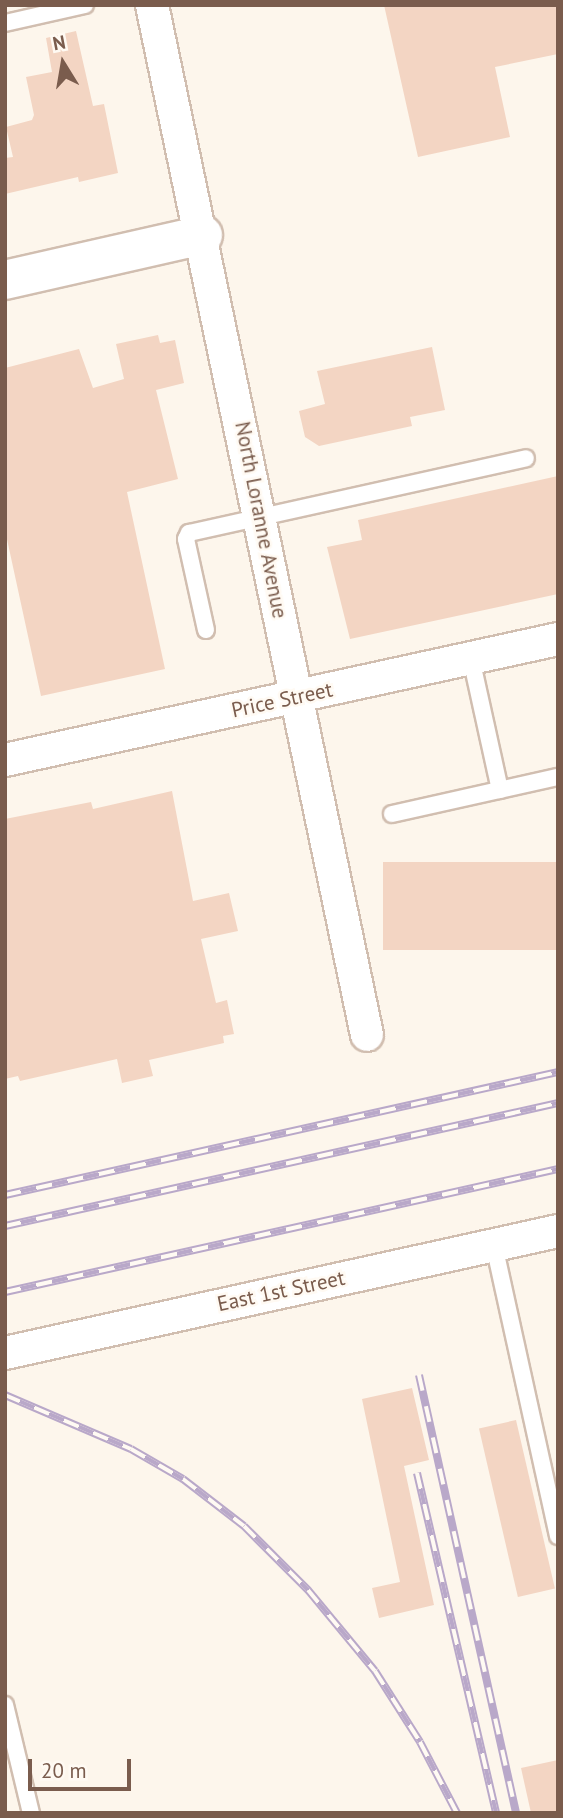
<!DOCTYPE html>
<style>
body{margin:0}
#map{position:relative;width:563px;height:1818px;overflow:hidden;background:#fdf6ec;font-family:"PT Sans",sans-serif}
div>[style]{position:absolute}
.building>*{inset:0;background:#f3d5c3;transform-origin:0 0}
.roads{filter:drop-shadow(2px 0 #d1beb0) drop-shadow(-2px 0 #d1beb0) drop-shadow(0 2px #d1beb0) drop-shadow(0 -2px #d1beb0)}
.lane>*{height:16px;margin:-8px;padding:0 8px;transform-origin:8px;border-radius:8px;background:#fff}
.street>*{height:32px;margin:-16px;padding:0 16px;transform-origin:16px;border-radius:16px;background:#fff}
.secondary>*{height:38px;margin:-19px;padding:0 19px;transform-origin:19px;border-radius:19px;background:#fff}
.rail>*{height:8px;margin-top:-4px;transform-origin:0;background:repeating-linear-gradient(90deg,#fffaf3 0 16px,#b9a8c9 0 32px);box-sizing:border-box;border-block:2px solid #b9a8c9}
span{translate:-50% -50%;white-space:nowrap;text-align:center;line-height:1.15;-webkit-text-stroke:5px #fffaf3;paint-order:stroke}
.street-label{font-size:21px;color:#7a5c4d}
.frame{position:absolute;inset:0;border:7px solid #7a5c4d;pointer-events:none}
.north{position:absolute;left:28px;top:28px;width:70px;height:70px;-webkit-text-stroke:5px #fffaf3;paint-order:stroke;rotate:349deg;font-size:19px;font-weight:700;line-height:28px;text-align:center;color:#7a5c4d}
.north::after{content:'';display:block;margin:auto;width:24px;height:32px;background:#7a5c4d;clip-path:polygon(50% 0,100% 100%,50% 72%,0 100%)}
.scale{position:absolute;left:28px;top:1759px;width:103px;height:32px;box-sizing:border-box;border:4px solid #7a5c4d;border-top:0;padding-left:9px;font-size:21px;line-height:24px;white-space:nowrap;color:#7a5c4d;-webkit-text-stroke:5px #fffaf3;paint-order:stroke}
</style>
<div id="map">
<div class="building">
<i style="clip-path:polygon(384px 5px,558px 5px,558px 54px,495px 67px,510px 137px,418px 157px)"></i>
<i style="clip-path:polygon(76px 31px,93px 106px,104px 104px,118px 173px,79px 182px,78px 177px,5px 194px,5px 158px,13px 157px,6px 127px,32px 120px,34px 115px,26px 77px,52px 72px,46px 38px)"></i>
<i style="clip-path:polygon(158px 335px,160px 343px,175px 340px,184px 383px,156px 390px,178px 479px,127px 492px,165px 669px,41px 696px,5px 530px,5px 368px,79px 349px,93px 388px,124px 379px,116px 344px)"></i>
<i style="clip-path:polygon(432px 347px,445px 410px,410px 417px,412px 426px,319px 446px,305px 437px,299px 411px,325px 404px,317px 371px)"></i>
<i style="clip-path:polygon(558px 476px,558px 594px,350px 639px,327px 547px,362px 540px,358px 520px)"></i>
<i style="clip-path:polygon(172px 791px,193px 901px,229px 893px,238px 931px,201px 939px,216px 1003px,227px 1000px,234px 1034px,223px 1036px,224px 1043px,149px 1060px,153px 1076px,122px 1083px,117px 1059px,20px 1081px,18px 1076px,5px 1079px,5px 819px,91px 802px,93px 809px)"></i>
<i style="left:558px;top:862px;width:88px;height:175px;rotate:90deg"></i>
<i style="clip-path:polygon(412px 1388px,429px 1460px,404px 1466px,434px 1605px,379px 1618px,372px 1588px,400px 1582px,362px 1399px)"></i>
<i style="left:516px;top:1420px;width:173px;height:38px;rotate:77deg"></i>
<i style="clip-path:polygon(558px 1760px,558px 1813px,531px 1813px,521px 1768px)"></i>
</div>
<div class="roads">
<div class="lane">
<i style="left:5px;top:23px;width:82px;rotate:-12.7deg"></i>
<i style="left:206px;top:630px;width:93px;rotate:-102.4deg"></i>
<i style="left:186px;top:539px;width:7px;rotate:-63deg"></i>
<i style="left:189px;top:533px;width:345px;rotate:-12.5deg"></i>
<i style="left:471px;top:658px;width:135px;rotate:77.6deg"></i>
<i style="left:392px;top:814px;width:170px;rotate:-12.6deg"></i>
<i style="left:494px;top:1245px;width:298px;rotate:77.6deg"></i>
<i style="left:5px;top:1705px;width:111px;rotate:76.5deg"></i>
</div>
<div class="street">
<i style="left:152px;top:5px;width:1052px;rotate:78.21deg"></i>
<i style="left:5px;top:760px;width:566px;rotate:-12.34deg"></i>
<i style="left:5px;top:1353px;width:566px;rotate:-12.44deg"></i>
</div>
<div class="secondary">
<i style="left:5px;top:280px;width:203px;rotate:-12.8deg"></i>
</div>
</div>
<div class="rail">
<i style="left:5px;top:1195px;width:567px;rotate:-12.54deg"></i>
<i style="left:5px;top:1226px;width:567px;rotate:-12.54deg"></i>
<i style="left:5px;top:1292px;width:567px;rotate:-12.54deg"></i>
<i style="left:419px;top:1375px;width:449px;rotate:77.5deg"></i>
<i style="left:5px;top:1395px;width:137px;rotate:23.2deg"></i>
<i style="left:131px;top:1449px;width:60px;rotate:30deg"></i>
<i style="left:183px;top:1479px;width:77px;rotate:37.6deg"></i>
<i style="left:244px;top:1526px;width:91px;rotate:45deg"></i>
<i style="left:308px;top:1590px;width:105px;rotate:50.4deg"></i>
<i style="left:375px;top:1671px;width:84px;rotate:57.6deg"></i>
<i style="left:420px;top:1742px;width:80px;rotate:62.5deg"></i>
<i style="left:417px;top:1473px;width:349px;rotate:76.9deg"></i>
</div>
<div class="street-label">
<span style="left:261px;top:520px;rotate:79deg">North Loranne Avenue</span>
<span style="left:282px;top:700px;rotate:-12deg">Price Street</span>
<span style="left:281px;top:1291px;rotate:-12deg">East 1st Street</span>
</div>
<div class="frame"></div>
<div class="north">N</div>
<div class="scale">20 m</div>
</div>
